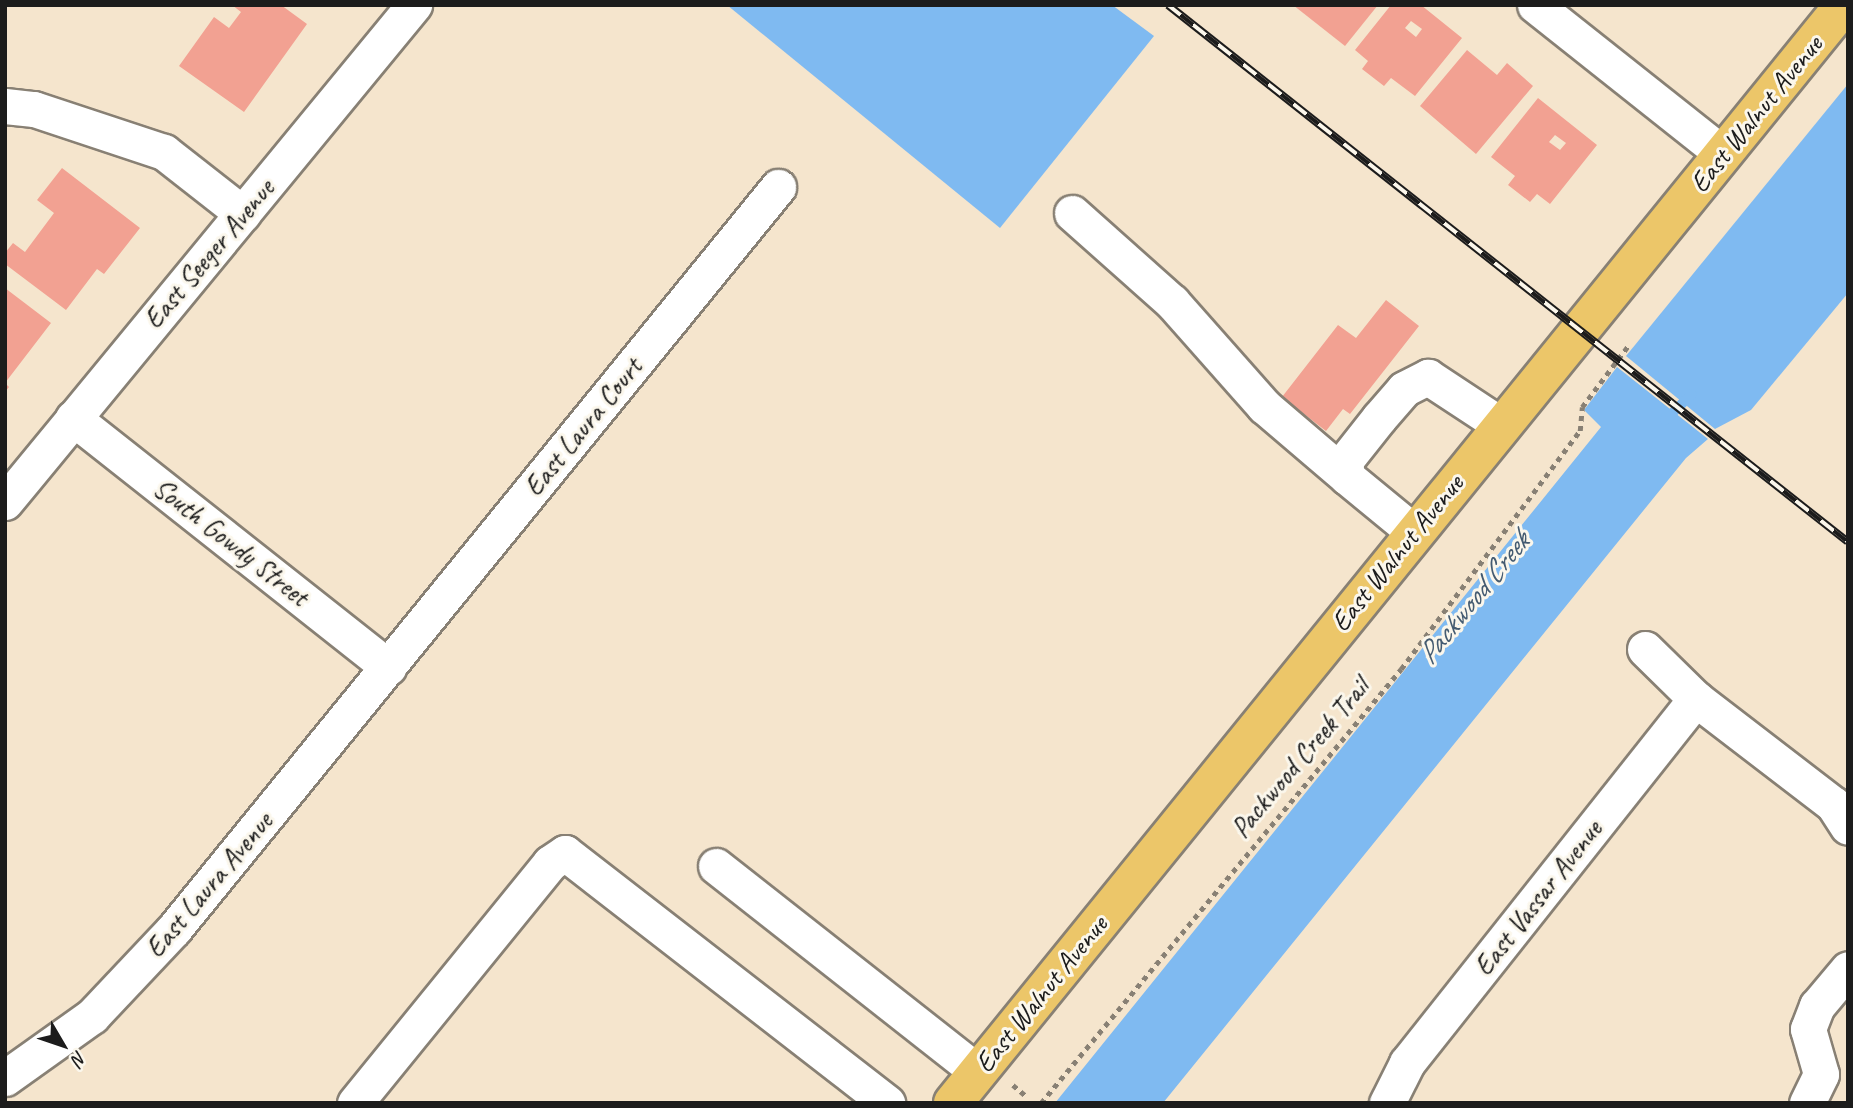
<!DOCTYPE html>
<style>
body{margin:0}
#map{position:relative;width:1853px;height:1108px;overflow:hidden;background:#f5e5cd;font-family:Caveat,sans-serif}
div>[style]{position:absolute}
.water>*{inset:0;background:#7fbaf1}
.stream>*{height:10px;margin:-5px;padding:0 5px;transform-origin:5px;border-radius:5px;background:#7fbaf1}
.building>*{inset:0;background:#f2a192}
.path>*{height:4.5px;margin-top:-2.25px;transform-origin:0;background:repeating-linear-gradient(90deg,#888074 0 5px,transparent 0 10px)}
.roads{filter:drop-shadow(2px 0 #888074) drop-shadow(-2px 0 #888074) drop-shadow(0 2px #888074) drop-shadow(0 -2px #888074)}
.minor>*{height:35px;margin:-17.5px;padding:0 17.5px;transform-origin:17.5px;border-radius:17.5px;background:#fff}
.major>*{height:38px;margin:-19px;padding:0 19px;transform-origin:19px;border-radius:19px;background:#ecc669}
.rail>*{height:8px;margin-top:-4px;transform-origin:0;background:repeating-linear-gradient(90deg,#fbf7ec 0 16px,#1c1c1c 0 32px);box-sizing:border-box;border-block:2px solid #1c1c1c}
span{translate:-50% -50%;white-space:nowrap;text-align:center;line-height:1.15;-webkit-text-stroke:6px #fbf7ec;paint-order:stroke}
.street-label{font-size:28px;color:#1c1c1c}
.water-label{font-size:30px;color:#445b71;font-style:italic}
.frame{position:absolute;inset:0;border:7px solid #1c1c1c;pointer-events:none}
.north{position:absolute;left:28px;top:1010px;width:70px;height:70px;-webkit-text-stroke:5px #fbf7ec;paint-order:stroke;rotate:129deg;font-size:19px;font-weight:700;line-height:28px;text-align:center;color:#1c1c1c}
.north::after{content:'';display:block;margin:auto;width:24px;height:32px;background:#1c1c1c;clip-path:polygon(50% 0,100% 100%,50% 72%,0 100%)}
</style>
<div id="map">
<div class="water">
<i style="clip-path:polygon(727px 5px,1112px 5px,1154px 36px,1000px 228px)"></i>
<i style="clip-path:polygon(1848px 84px,1848px 293px,1751px 410px,1715px 429px,1626px 356px)"></i>
<i style="clip-path:polygon(1617px 367px,1708px 439px,1686px 458px,1163px 1103px,1055px 1103px,1601px 427px,1584px 410px)"></i>
</div>
<div class="stream">
<i style="left:1665px;top:420px;width:37px;rotate:-44deg"></i>
</div>
<div class="building">
<i style="clip-path:polygon(232px 5px,281px 5px,307px 24px,244px 112px,179px 66px,214px 17px,229px 28px,241px 12px)"></i>
<i style="clip-path:polygon(1293px 5px,1378px 5px,1345px 46px)"></i>
<i style="clip-path:polygon(evenodd,1391px 5px,1421px 5px,1462px 38px,1415px 96px,1391px 78px,1384px 86px,1362px 69px,1368px 61px,1355px 50px,1391px 5px,1411px 21px,1422px 29px,1416px 37px,1405px 28px,1411px 21px)"></i>
<i style="clip-path:polygon(1467px 50px,1497px 75px,1507px 63px,1533px 86px,1476px 154px,1420px 106px)"></i>
<i style="clip-path:polygon(evenodd,1538px 98px,1597px 145px,1550px 204px,1537px 194px,1530px 202px,1508px 185px,1515px 176px,1491px 157px,1538px 98px,1555px 135px,1566px 143px,1560px 150px,1549px 142px,1555px 135px)"></i>
<i style="clip-path:polygon(62px 168px,140px 228px,104px 274px,97px 269px,66px 310px,5px 264px,5px 253px,13px 243px,25px 252px,54px 213px,37px 200px)"></i>
<i style="clip-path:polygon(5px 288px,51px 323px,5px 383px,9px 387px,5px 392px)"></i>
<i style="clip-path:polygon(1386px 300px,1419px 326px,1350px 414px,1343px 409px,1326px 431px,1282px 397px,1338px 325px,1356px 338px)"></i>
</div>
<div class="path">
<i style="left:1013px;top:1085px;width:16px;rotate:40deg"></i>
<i style="left:1041px;top:1103px;width:564px;rotate:-50.32deg"></i>
<i style="left:1401px;top:669px;width:298px;rotate:-53.1deg"></i>
<i style="left:1580px;top:431px;width:24px;rotate:-85deg"></i>
<i style="left:1582px;top:407px;width:76px;rotate:-53deg"></i>
</div>
<div class="roads">
<div class="minor">
<i style="left:1535px;top:5px;width:240px;rotate:38.4deg"></i>
<i style="left:5px;top:106px;width:29px;rotate:6deg"></i>
<i style="left:34px;top:109px;width:137px;rotate:18.3deg"></i>
<i style="left:164px;top:152px;width:100px;rotate:38.1deg"></i>
<i style="left:1072px;top:213px;width:134px;rotate:41.7deg"></i>
<i style="left:1172px;top:302px;width:139px;rotate:48.5deg"></i>
<i style="left:1264px;top:406px;width:109px;rotate:40.5deg"></i>
<i style="left:73px;top:418px;width:402px;rotate:38.3deg"></i>
<i style="left:5px;top:502px;width:644px;rotate:-50.55deg"></i>
<i style="left:1414px;top:532px;width:87px;rotate:-140.6deg"></i>
<i style="left:1347px;top:477px;width:16px;rotate:-97deg"></i>
<i style="left:1345px;top:461px;width:55px;rotate:-51.7deg"></i>
<i style="left:1379px;top:418px;width:38px;rotate:-49deg"></i>
<i style="left:1404px;top:389px;width:27px;rotate:-27deg"></i>
<i style="left:1428px;top:377px;width:87px;rotate:33.3deg"></i>
<i style="left:1645px;top:649px;width:71px;rotate:44.4deg"></i>
<i style="left:1696px;top:699px;width:173px;rotate:37.5deg"></i>
<i style="left:1833px;top:804px;width:27px;rotate:57deg"></i>
<i style="left:716px;top:866px;width:333px;rotate:38.2deg"></i>
<i style="left:5px;top:1078px;width:107px;rotate:-35.5deg"></i>
<i style="left:92px;top:1016px;width:120px;rotate:-46.7deg"></i>
<i style="left:174px;top:929px;width:957px;rotate:-50.85deg"></i>
<i style="left:355px;top:1103px;width:309px;rotate:-50.9deg"></i>
<i style="left:550px;top:863px;width:18px;rotate:-34deg"></i>
<i style="left:565px;top:853px;width:408px;rotate:37.8deg"></i>
<i style="left:1387px;top:1103px;width:45px;rotate:-63.4deg"></i>
<i style="left:1407px;top:1063px;width:465px;rotate:-51.6deg"></i>
<i style="left:1807px;top:1103px;width:32px;rotate:-64deg"></i>
<i style="left:1821px;top:1074px;width:47px;rotate:-106.1deg"></i>
<i style="left:1808px;top:1029px;width:25px;rotate:-69deg"></i>
<i style="left:1817px;top:1006px;width:48px;rotate:-50deg"></i>
</div>
<div class="major">
<i style="left:953px;top:1103px;width:1414px;rotate:-50.94deg"></i>
</div>
</div>
<div class="rail">
<i style="left:1168px;top:5px;width:866px;rotate:38.3deg"></i>
</div>
<div class="street-label">
<span style="left:1756px;top:114px;rotate:-51deg">East Walnut Avenue</span>
<span style="left:209px;top:254px;rotate:-50deg">East Seeger Avenue</span>
<span style="left:583px;top:427px;rotate:-51deg">East Laura Court</span>
<span style="left:231px;top:542px;rotate:38deg">South Gowdy Street</span>
<span style="left:1397px;top:553px;rotate:-51deg">East Walnut Avenue</span>
<span style="left:1300px;top:758px;rotate:-50deg">Packwood Creek Trail</span>
<span style="left:209px;top:885px;rotate:-50deg">East Laura Avenue</span>
<span style="left:1538px;top:898px;rotate:-52deg">East Vassar Avenue</span>
<span style="left:1041px;top:994px;rotate:-51deg">East Walnut Avenue</span>
</div>
<div class="water-label">
<span style="left:1473px;top:598px;rotate:-51deg">Packwood Creek</span>
</div>
<div class="frame"></div>
<div class="north">N</div>
</div>
